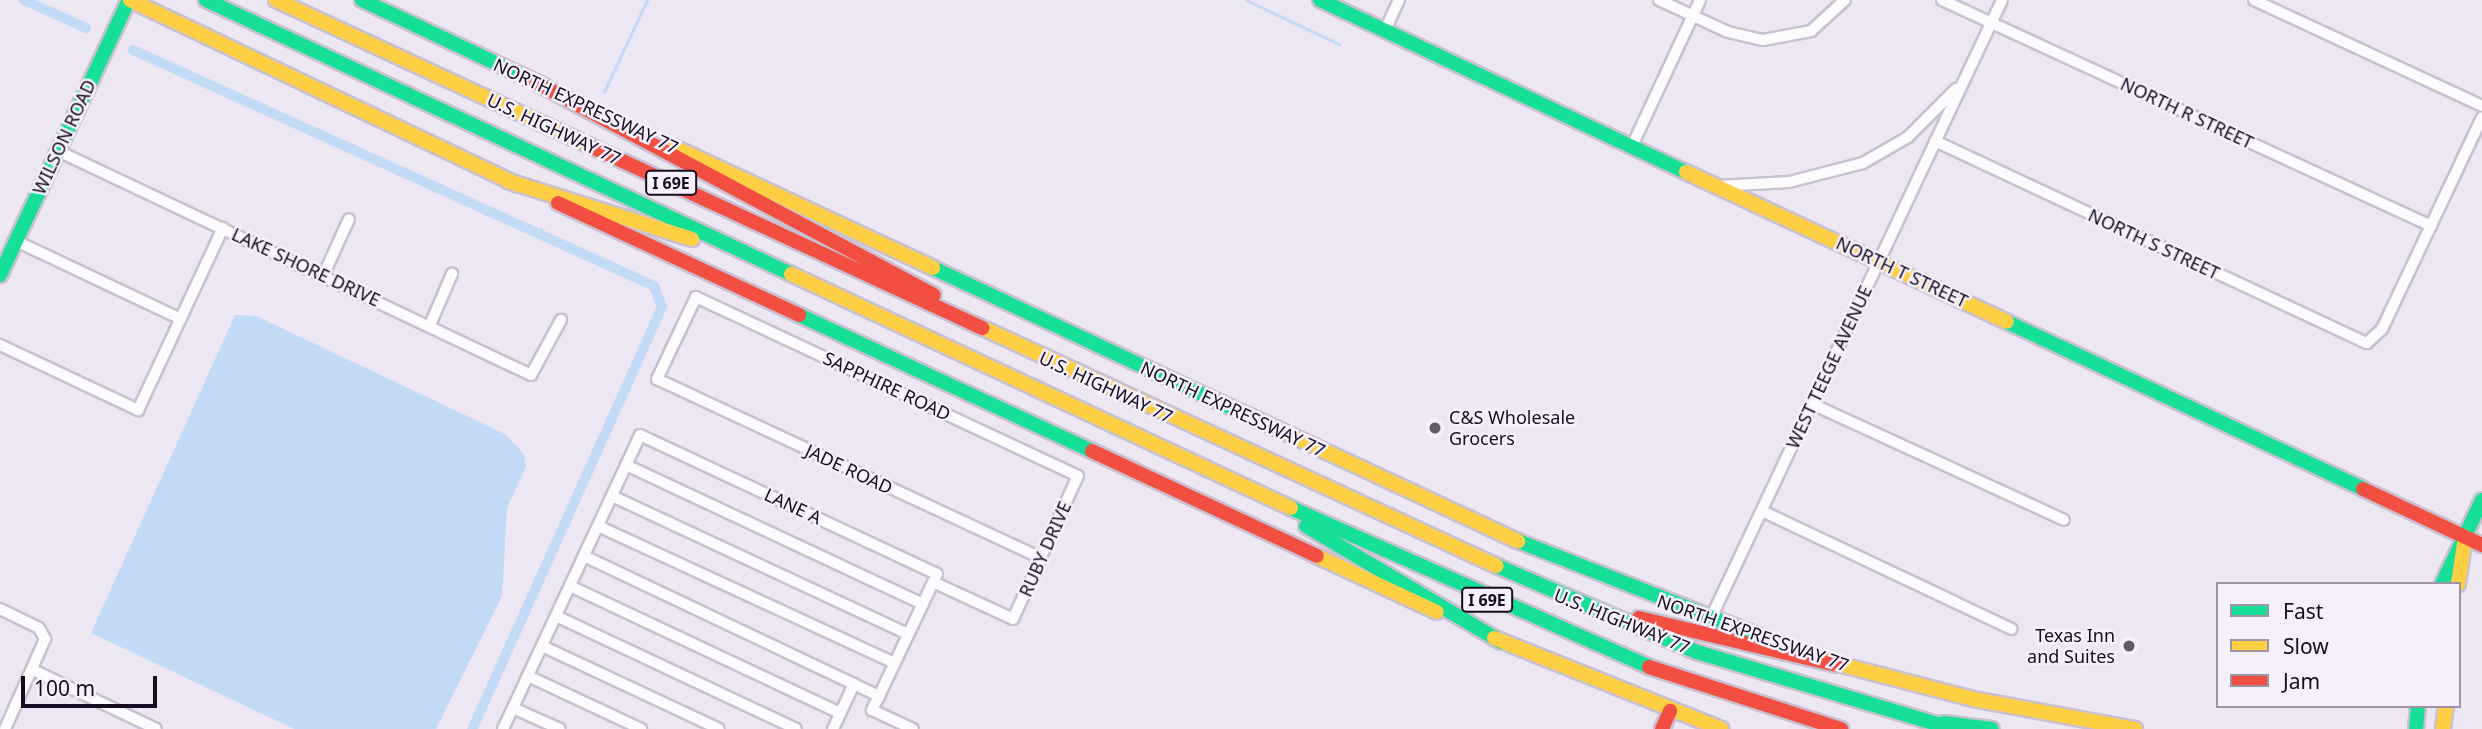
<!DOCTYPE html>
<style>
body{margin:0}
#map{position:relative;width:2482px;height:729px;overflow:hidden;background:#ede7f3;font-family:"Noto Sans",sans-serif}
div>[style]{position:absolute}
.water>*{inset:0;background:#c2daf5}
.stream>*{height:2.5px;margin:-1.25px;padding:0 1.25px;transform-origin:1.25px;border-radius:1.25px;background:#c2daf5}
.canal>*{height:10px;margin:-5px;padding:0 5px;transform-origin:5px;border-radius:5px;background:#c2daf5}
.roads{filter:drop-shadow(2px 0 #c9c1d1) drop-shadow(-2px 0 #c9c1d1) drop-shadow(0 2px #c9c1d1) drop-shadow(0 -2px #c9c1d1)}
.street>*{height:10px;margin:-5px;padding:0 5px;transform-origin:5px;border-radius:5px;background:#fcfbfd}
.fast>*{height:14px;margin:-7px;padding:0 7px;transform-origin:7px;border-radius:7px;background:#16e098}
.slow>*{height:14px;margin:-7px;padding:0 7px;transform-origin:7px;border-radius:7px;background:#ffcf43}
.jam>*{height:14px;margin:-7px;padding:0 7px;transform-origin:7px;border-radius:7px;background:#f24e42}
.dots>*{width:19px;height:19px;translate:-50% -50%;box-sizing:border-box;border:4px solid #f6f0fd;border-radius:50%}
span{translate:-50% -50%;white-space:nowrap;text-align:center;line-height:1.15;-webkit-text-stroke:5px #f6f0fd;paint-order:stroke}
.shield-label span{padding:2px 5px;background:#f6f0fd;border:2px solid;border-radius:5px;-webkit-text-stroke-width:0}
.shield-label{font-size:16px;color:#170c21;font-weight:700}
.street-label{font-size:18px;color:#170c21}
.poi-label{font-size:18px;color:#170c21}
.left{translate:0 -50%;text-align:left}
.right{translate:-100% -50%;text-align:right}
.legend{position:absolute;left:2216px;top:582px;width:245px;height:126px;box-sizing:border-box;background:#f6f0fd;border:2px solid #9d95a5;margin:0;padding:9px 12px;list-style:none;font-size:21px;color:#170c21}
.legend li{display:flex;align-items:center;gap:14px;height:35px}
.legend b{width:35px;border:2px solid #9d95a5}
.scale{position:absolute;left:21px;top:676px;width:136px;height:32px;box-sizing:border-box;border:4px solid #170c21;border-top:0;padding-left:9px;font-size:21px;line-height:24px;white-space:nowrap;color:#170c21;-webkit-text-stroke:5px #f6f0fd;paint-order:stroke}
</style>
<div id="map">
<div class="water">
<i style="clip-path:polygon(235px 315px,256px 316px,505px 434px,524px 454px,526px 467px,507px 508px,502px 596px,436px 729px,294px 729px,91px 633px)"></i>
</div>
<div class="stream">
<i style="left:1246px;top:0;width:103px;rotate:25.3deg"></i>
<i style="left:604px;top:92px;width:102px;rotate:-64.9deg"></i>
<i style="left:539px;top:233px;width:4px;rotate:-63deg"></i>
</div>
<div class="canal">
<i style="left:24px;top:0;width:68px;rotate:24.3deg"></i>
<i style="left:133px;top:50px;width:572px;rotate:24.37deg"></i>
<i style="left:654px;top:286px;width:22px;rotate:69deg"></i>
<i style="left:662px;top:307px;width:463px;rotate:114.2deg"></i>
</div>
<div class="roads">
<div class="street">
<i style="left:1659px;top:0;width:76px;rotate:24.9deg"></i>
<i style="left:1728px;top:32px;width:36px;rotate:13deg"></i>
<i style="left:1763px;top:40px;width:49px;rotate:-10.6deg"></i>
<i style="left:1811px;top:31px;width:46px;rotate:-42.4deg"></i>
<i style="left:1942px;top:0;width:539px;rotate:24.8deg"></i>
<i style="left:2254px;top:0;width:251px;rotate:24.9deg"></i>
<i style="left:1385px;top:30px;width:33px;rotate:-65deg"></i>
<i style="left:1935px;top:141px;width:477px;rotate:25.1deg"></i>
<i style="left:2367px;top:343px;width:21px;rotate:-43deg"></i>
<i style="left:2382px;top:329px;width:234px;rotate:-64.7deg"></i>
<i style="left:1632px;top:146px;width:161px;rotate:-65deg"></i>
<i style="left:58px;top:151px;width:523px;rotate:25.34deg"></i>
<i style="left:531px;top:375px;width:63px;rotate:-61.4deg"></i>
<i style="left:1718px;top:186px;width:71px;rotate:-3.2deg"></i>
<i style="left:1789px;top:182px;width:76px;rotate:-14.4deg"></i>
<i style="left:1863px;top:163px;width:52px;rotate:-30deg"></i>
<i style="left:1908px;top:137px;width:68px;rotate:-45deg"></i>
<i style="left:16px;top:241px;width:180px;rotate:25.3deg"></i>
<i style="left:324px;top:274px;width:60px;rotate:-65.6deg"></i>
<i style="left:430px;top:325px;width:56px;rotate:-66.7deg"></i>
<i style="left:0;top:345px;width:153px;rotate:25.2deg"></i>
<i style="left:138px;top:410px;width:201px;rotate:-65deg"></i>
<i style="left:1812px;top:404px;width:277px;rotate:24.7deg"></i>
<i style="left:626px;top:465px;width:328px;rotate:25.1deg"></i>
<i style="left:612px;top:496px;width:327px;rotate:25deg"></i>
<i style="left:1762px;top:511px;width:276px;rotate:25.3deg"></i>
<i style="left:598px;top:526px;width:326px;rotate:24.8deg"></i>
<i style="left:584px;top:556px;width:327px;rotate:25.4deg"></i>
<i style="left:879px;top:696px;width:16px;rotate:117deg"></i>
<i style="left:872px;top:710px;width:45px;rotate:24.9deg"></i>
<i style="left:933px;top:582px;width:88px;rotate:24.8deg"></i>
<i style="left:1013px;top:619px;width:157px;rotate:-65.6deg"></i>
<i style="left:1078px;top:476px;width:422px;rotate:-154.9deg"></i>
<i style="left:696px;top:297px;width:91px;rotate:115.4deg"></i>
<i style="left:657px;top:379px;width:423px;rotate:25deg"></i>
<i style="left:570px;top:586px;width:298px;rotate:25.2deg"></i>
<i style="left:0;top:609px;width:43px;rotate:26deg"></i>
<i style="left:39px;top:628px;width:13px;rotate:61deg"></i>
<i style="left:45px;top:639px;width:98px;rotate:114deg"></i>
<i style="left:556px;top:616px;width:265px;rotate:25.2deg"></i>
<i style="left:1710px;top:620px;width:685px;rotate:-64.78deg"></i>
<i style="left:542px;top:646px;width:195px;rotate:25.1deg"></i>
<i style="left:33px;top:670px;width:136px;rotate:25.6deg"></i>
<i style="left:528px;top:676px;width:125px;rotate:25.1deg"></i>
<i style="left:513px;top:708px;width:51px;rotate:24.1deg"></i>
<i style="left:503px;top:729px;width:324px;rotate:-65deg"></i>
<i style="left:640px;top:435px;width:328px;rotate:25.1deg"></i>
<i style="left:937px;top:574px;width:135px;rotate:115.4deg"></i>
<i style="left:833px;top:729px;width:50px;rotate:-65deg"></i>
</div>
<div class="fast">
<i style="left:206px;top:0;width:646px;rotate:25.1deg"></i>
<i style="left:362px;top:0;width:201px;rotate:25.3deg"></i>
<i style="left:1320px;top:0;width:404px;rotate:25.2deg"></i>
<i style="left:933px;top:268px;width:340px;rotate:25.1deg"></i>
<i style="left:0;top:275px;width:304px;rotate:-64.9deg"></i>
<i style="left:799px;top:315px;width:323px;rotate:24.9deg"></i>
<i style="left:2007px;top:322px;width:393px;rotate:25.1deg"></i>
<i style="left:1291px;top:508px;width:392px;rotate:23.9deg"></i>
<i style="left:1306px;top:526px;width:227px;rotate:30.7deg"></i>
<i style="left:1518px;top:541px;width:284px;rotate:21.5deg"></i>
<i style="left:1497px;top:566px;width:218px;rotate:23.3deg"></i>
<i style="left:1697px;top:652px;width:268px;rotate:16.7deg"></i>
<i style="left:2442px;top:584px;width:93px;rotate:-64.5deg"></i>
<i style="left:1944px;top:723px;width:48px;rotate:7.1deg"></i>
<i style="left:2416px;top:729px;width:23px;rotate:-85deg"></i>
</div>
<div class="slow">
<i style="left:130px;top:0;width:429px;rotate:25.5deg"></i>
<i style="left:276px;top:0;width:344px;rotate:24.9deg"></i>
<i style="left:674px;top:147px;width:286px;rotate:25deg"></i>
<i style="left:1686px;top:172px;width:354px;rotate:25deg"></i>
<i style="left:508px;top:181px;width:193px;rotate:17.5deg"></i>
<i style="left:791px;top:274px;width:552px;rotate:25.08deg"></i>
<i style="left:983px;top:328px;width:566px;rotate:24.85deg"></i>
<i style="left:1241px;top:412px;width:306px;rotate:25deg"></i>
<i style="left:1317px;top:556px;width:132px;rotate:25deg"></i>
<i style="left:2458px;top:584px;width:48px;rotate:-81.5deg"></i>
<i style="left:1494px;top:638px;width:245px;rotate:21.8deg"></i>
<i style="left:1827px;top:661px;width:151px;rotate:14.6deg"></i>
<i style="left:1973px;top:699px;width:165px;rotate:10.5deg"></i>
<i style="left:2443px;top:729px;width:23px;rotate:-83deg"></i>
</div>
<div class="jam">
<i style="left:535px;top:82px;width:452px;rotate:28.1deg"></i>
<i style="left:588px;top:145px;width:435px;rotate:24.9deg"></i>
<i style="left:558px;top:203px;width:266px;rotate:24.9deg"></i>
<i style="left:1092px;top:451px;width:248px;rotate:25deg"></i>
<i style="left:2363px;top:489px;width:132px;rotate:25.2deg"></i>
<i style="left:1639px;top:618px;width:203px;rotate:13.4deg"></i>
<i style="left:1649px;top:667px;width:202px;rotate:17.9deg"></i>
<i style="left:1662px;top:729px;width:20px;rotate:-66deg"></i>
</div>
</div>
<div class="dots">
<i style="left:1435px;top:428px;background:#62596a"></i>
<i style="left:2129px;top:646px;background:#62596a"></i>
</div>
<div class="shield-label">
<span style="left:671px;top:183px">I 69E</span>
<span style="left:1487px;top:600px">I 69E</span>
</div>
<div class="street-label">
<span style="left:586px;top:106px;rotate:25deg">NORTH EXPRESSWAY 77</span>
<span style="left:2187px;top:113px;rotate:25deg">NORTH R STREET</span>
<span style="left:554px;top:129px;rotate:25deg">U.S. HIGHWAY 77</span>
<span style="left:64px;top:137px;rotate:-65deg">WILSON ROAD</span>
<span style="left:2154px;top:244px;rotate:25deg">NORTH S STREET</span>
<span style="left:306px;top:267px;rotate:25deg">LAKE SHORE DRIVE</span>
<span style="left:1902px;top:272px;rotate:25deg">NORTH T STREET</span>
<span style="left:1829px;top:367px;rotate:-65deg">WEST TEEGE AVENUE</span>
<span style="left:887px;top:386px;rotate:25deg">SAPPHIRE ROAD</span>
<span style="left:1106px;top:387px;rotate:25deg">U.S. HIGHWAY 77</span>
<span style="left:1233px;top:409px;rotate:25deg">NORTH EXPRESSWAY 77</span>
<span style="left:849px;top:469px;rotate:25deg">JADE ROAD</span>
<span style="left:793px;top:506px;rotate:25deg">LANE A</span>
<span style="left:1045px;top:549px;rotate:-66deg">RUBY DRIVE</span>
<span style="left:1622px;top:621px;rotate:22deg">U.S. HIGHWAY 77</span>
<span style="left:1753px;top:633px;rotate:19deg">NORTH EXPRESSWAY 77</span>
</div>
<div class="poi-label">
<span class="left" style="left:1449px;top:428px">C&amp;S Wholesale<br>Grocers</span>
<span class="right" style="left:2115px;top:646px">Texas Inn<br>and Suites</span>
</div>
<ul class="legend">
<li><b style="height:9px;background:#16e098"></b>Fast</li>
<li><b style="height:9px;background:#ffcf43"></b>Slow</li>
<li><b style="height:9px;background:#f24e42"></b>Jam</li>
</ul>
<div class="scale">100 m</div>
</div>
